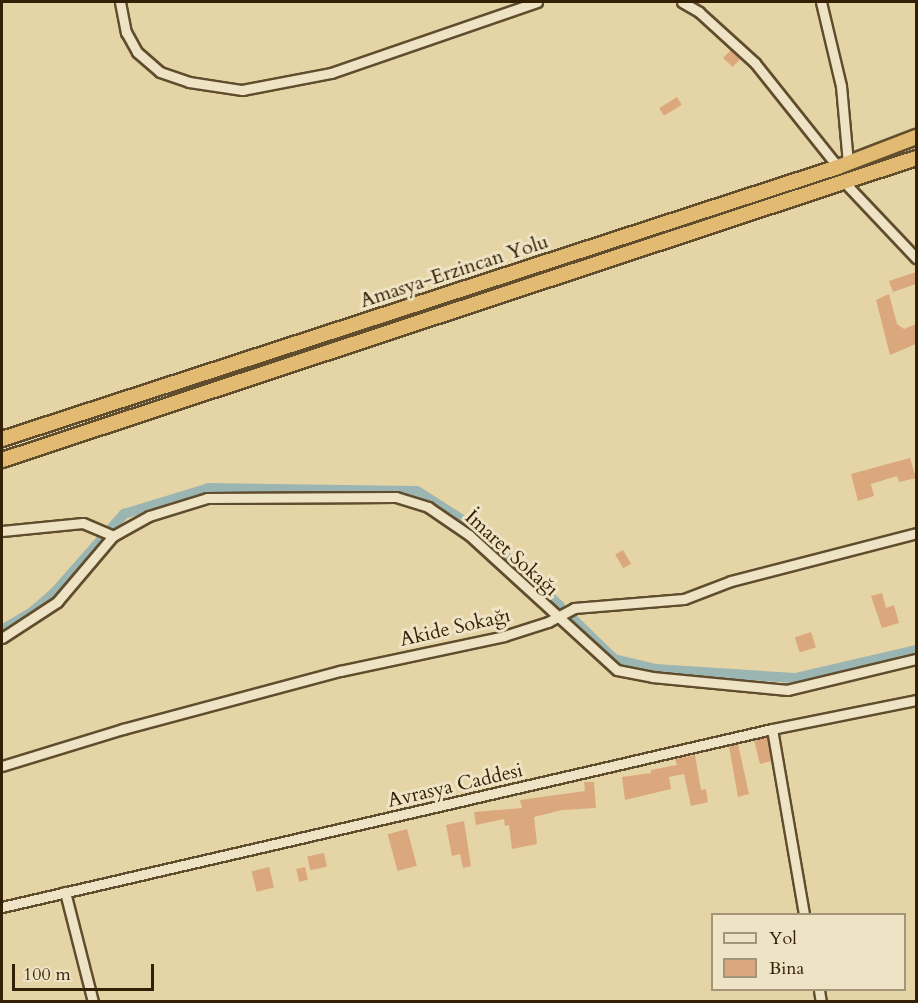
<!DOCTYPE html>
<meta charset="utf-8">
<style>
body{margin:0}
#map{position:relative;width:918px;height:1003px;overflow:hidden;background:#e5d4a5;font-family:Cardo,serif}
div>[style]{position:absolute}
.canal>*{height:10px;margin:-5px;padding:0 5px;transform-origin:5px;border-radius:5px;background:#9bb5b2}
.building>*{inset:0;background:#dba87d;transform-origin:0 0}
.roads{filter:drop-shadow(2px 0 #604d2d) drop-shadow(-2px 0 #604d2d) drop-shadow(0 2px #604d2d) drop-shadow(0 -2px #604d2d)}
.minor>*{height:9px;margin:-4.5px;padding:0 4.5px;transform-origin:4.5px;border-radius:4.5px;background:#eee3c4}
.highway>*{height:14px;margin:-7px;padding:0 7px;transform-origin:7px;border-radius:7px;background:#e2ba72}
span{translate:-50% -50%;white-space:nowrap;text-align:center;line-height:1.15;-webkit-text-stroke:6px #eee3c4;paint-order:stroke}
.street-label{font-size:20px;color:#342005}
.frame{position:absolute;inset:0;border:3px solid #342005;pointer-events:none}
.legend{position:absolute;left:711px;top:913px;width:195px;height:78px;box-sizing:border-box;background:#eee3c4;border:2px solid #a49578;margin:0;padding:8px 10px;list-style:none;font-size:18px;color:#342005}
.legend li{display:flex;align-items:center;gap:12px;height:30px}
.legend b{width:30px;border:2px solid #a49578}
.scale{position:absolute;left:12px;top:964px;width:142px;height:27px;box-sizing:border-box;border:3px solid #342005;border-top:0;padding-left:8px;font-size:18px;line-height:21px;white-space:nowrap;color:#342005;-webkit-text-stroke:4px #eee3c4;paint-order:stroke}
</style>
<div id="map">
<div class="canal">
<i style="left:571px;top:617px;width:60px;rotate:44.3deg"></i>
<i style="left:614px;top:659px;width:42px;rotate:13.7deg"></i>
<i style="left:655px;top:669px;width:140px;rotate:3.7deg"></i>
<i style="left:795px;top:678px;width:124px;rotate:-13deg"></i>
<i style="left:2px;top:630px;width:35px;rotate:-31deg"></i>
<i style="left:32px;top:612px;width:29px;rotate:-41deg"></i>
<i style="left:54px;top:593px;width:106px;rotate:-48.5deg"></i>
<i style="left:124px;top:514px;width:89px;rotate:-17deg"></i>
<i style="left:209px;top:488px;width:208px;rotate:0.8deg"></i>
<i style="left:417px;top:491px;width:69px;rotate:32.5deg"></i>
<i style="left:475px;top:528px;width:115px;rotate:42.5deg"></i>
</div>
<div class="building">
<i style="left:731px;top:50px;width:13px;height:11px;rotate:45deg"></i>
<i style="left:677px;top:97px;width:9px;height:21px;rotate:58deg"></i>
<i style="clip-path:polygon(916px 272px,916px 284px,893px 292px,889px 281px)"></i>
<i style="clip-path:polygon(889px 294px,897px 324px,904px 329px,916px 324px,916px 344px,890px 355px,876px 300px)"></i>
<i style="clip-path:polygon(910px 458px,916px 478px,899px 482px,897px 476px,871px 484px,874px 496px,858px 501px,851px 474px)"></i>
<i style="left:623px;top:550px;width:16px;height:9px;rotate:60deg"></i>
<i style="clip-path:polygon(882px 593px,886px 608px,894px 605px,899px 623px,882px 628px,871px 596px)"></i>
<i style="left:811px;top:632px;width:16px;height:17px;rotate:72deg"></i>
<i style="clip-path:polygon(767px 737px,771px 761px,760px 764px,754px 740px)"></i>
<i style="clip-path:polygon(738px 744px,749px 794px,738px 797px,729px 746px)"></i>
<i style="clip-path:polygon(695px 755px,701px 790px,706px 789px,708px 802px,691px 806px,684px 774px,669px 777px,671px 789px,625px 800px,622px 777px,651px 773px,651px 770px,677px 765px,675px 759px)"></i>
<i style="clip-path:polygon(584px 782px,594px 782px,596px 808px,562px 810px,534px 817px,537px 844px,512px 849px,509px 825px,505px 826px,504px 819px,476px 825px,474px 812px,522px 808px,520px 800px,585px 791px)"></i>
<i style="clip-path:polygon(464px 821px,471px 866px,463px 868px,460px 854px,452px 856px,446px 825px)"></i>
<i style="left:407px;top:829px;width:38px;height:20px;rotate:75deg"></i>
<i style="left:324px;top:853px;width:14px;height:17px;rotate:78deg"></i>
<i style="left:269px;top:867px;width:21px;height:18px;rotate:76deg"></i>
<i style="left:305px;top:867px;width:13px;height:9px;rotate:77deg"></i>
</div>
<div class="roads">
<div class="minor">
<i style="left:120px;top:2px;width:31px;rotate:79deg"></i>
<i style="left:126px;top:32px;width:23px;rotate:61deg"></i>
<i style="left:137px;top:52px;width:30px;rotate:41deg"></i>
<i style="left:160px;top:72px;width:31px;rotate:19deg"></i>
<i style="left:189px;top:82px;width:54px;rotate:8.6deg"></i>
<i style="left:242px;top:90px;width:91px;rotate:-10.8deg"></i>
<i style="left:331px;top:73px;width:218px;rotate:-19deg"></i>
<i style="left:682px;top:2px;width:20px;rotate:30deg"></i>
<i style="left:699px;top:12px;width:76px;rotate:42.3deg"></i>
<i style="left:755px;top:63px;width:133px;rotate:51.4deg"></i>
<i style="left:821px;top:2px;width:86px;rotate:76.6deg"></i>
<i style="left:841px;top:86px;width:77px;rotate:84.8deg"></i>
<i style="left:846px;top:184px;width:102px;rotate:46.6deg"></i>
<i style="left:2px;top:531px;width:81px;rotate:-5.6deg"></i>
<i style="left:83px;top:523px;width:33px;rotate:23deg"></i>
<i style="left:113px;top:536px;width:41px;rotate:-29.1deg"></i>
<i style="left:149px;top:516px;width:61px;rotate:-17.2deg"></i>
<i style="left:207px;top:498px;width:189px;rotate:-0.3deg"></i>
<i style="left:396px;top:497px;width:34px;rotate:17deg"></i>
<i style="left:428px;top:507px;width:50px;rotate:34.3deg"></i>
<i style="left:469px;top:535px;width:200px;rotate:42.4deg"></i>
<i style="left:617px;top:670px;width:36px;rotate:11deg"></i>
<i style="left:652px;top:677px;width:136px;rotate:5.5deg"></i>
<i style="left:787px;top:690px;width:133px;rotate:-13.5deg"></i>
<i style="left:2px;top:638px;width:66px;rotate:-33.2deg"></i>
<i style="left:57px;top:602px;width:87px;rotate:-49.7deg"></i>
<i style="left:772px;top:729px;width:188px;rotate:80.2deg"></i>
<i style="left:2px;top:766px;width:127px;rotate:-17deg"></i>
<i style="left:123px;top:729px;width:225px;rotate:-15deg"></i>
<i style="left:340px;top:671px;width:168px;rotate:-12deg"></i>
<i style="left:504px;top:636px;width:46px;rotate:-17.7deg"></i>
<i style="left:548px;top:622px;width:30px;rotate:-28deg"></i>
<i style="left:574px;top:608px;width:110px;rotate:-4.7deg"></i>
<i style="left:684px;top:599px;width:50px;rotate:-21deg"></i>
<i style="left:731px;top:581px;width:191px;rotate:-14.5deg"></i>
<i style="left:65px;top:892px;width:114px;rotate:75.7deg"></i>
<i style="left:2px;top:907px;width:790px;rotate:-13.02deg"></i>
<i style="left:772px;top:729px;width:147px;rotate:-11.4deg"></i>
<i style="left:819px;top:990px;width:12px;rotate:81deg"></i>
</div>
<div class="highway">
<i style="left:2px;top:439px;width:879px;rotate:-18.02deg"></i>
<i style="left:838px;top:167px;width:84px;rotate:-21deg"></i>
<i style="left:2px;top:460px;width:963px;rotate:-18.28deg"></i>
</div>
</div>
<div class="street-label">
<span style="left:454px;top:271px;rotate:-18deg">Amasya-Erzincan Yolu</span>
<span style="left:512px;top:553px;rotate:42deg">İmaret Sokağı</span>
<span style="left:455px;top:627px;rotate:-13deg">Akide Sokağı</span>
<span style="left:455px;top:785px;rotate:-13deg">Avrasya Caddesi</span>
</div>
<div class="frame"></div>
<ul class="legend">
<li><b style="height:8px;background:#eee3c4"></b>Yol</li>
<li><b style="height:16px;background:#dba87d"></b>Bina</li>
</ul>
<div class="scale">100 m</div>
</div>
